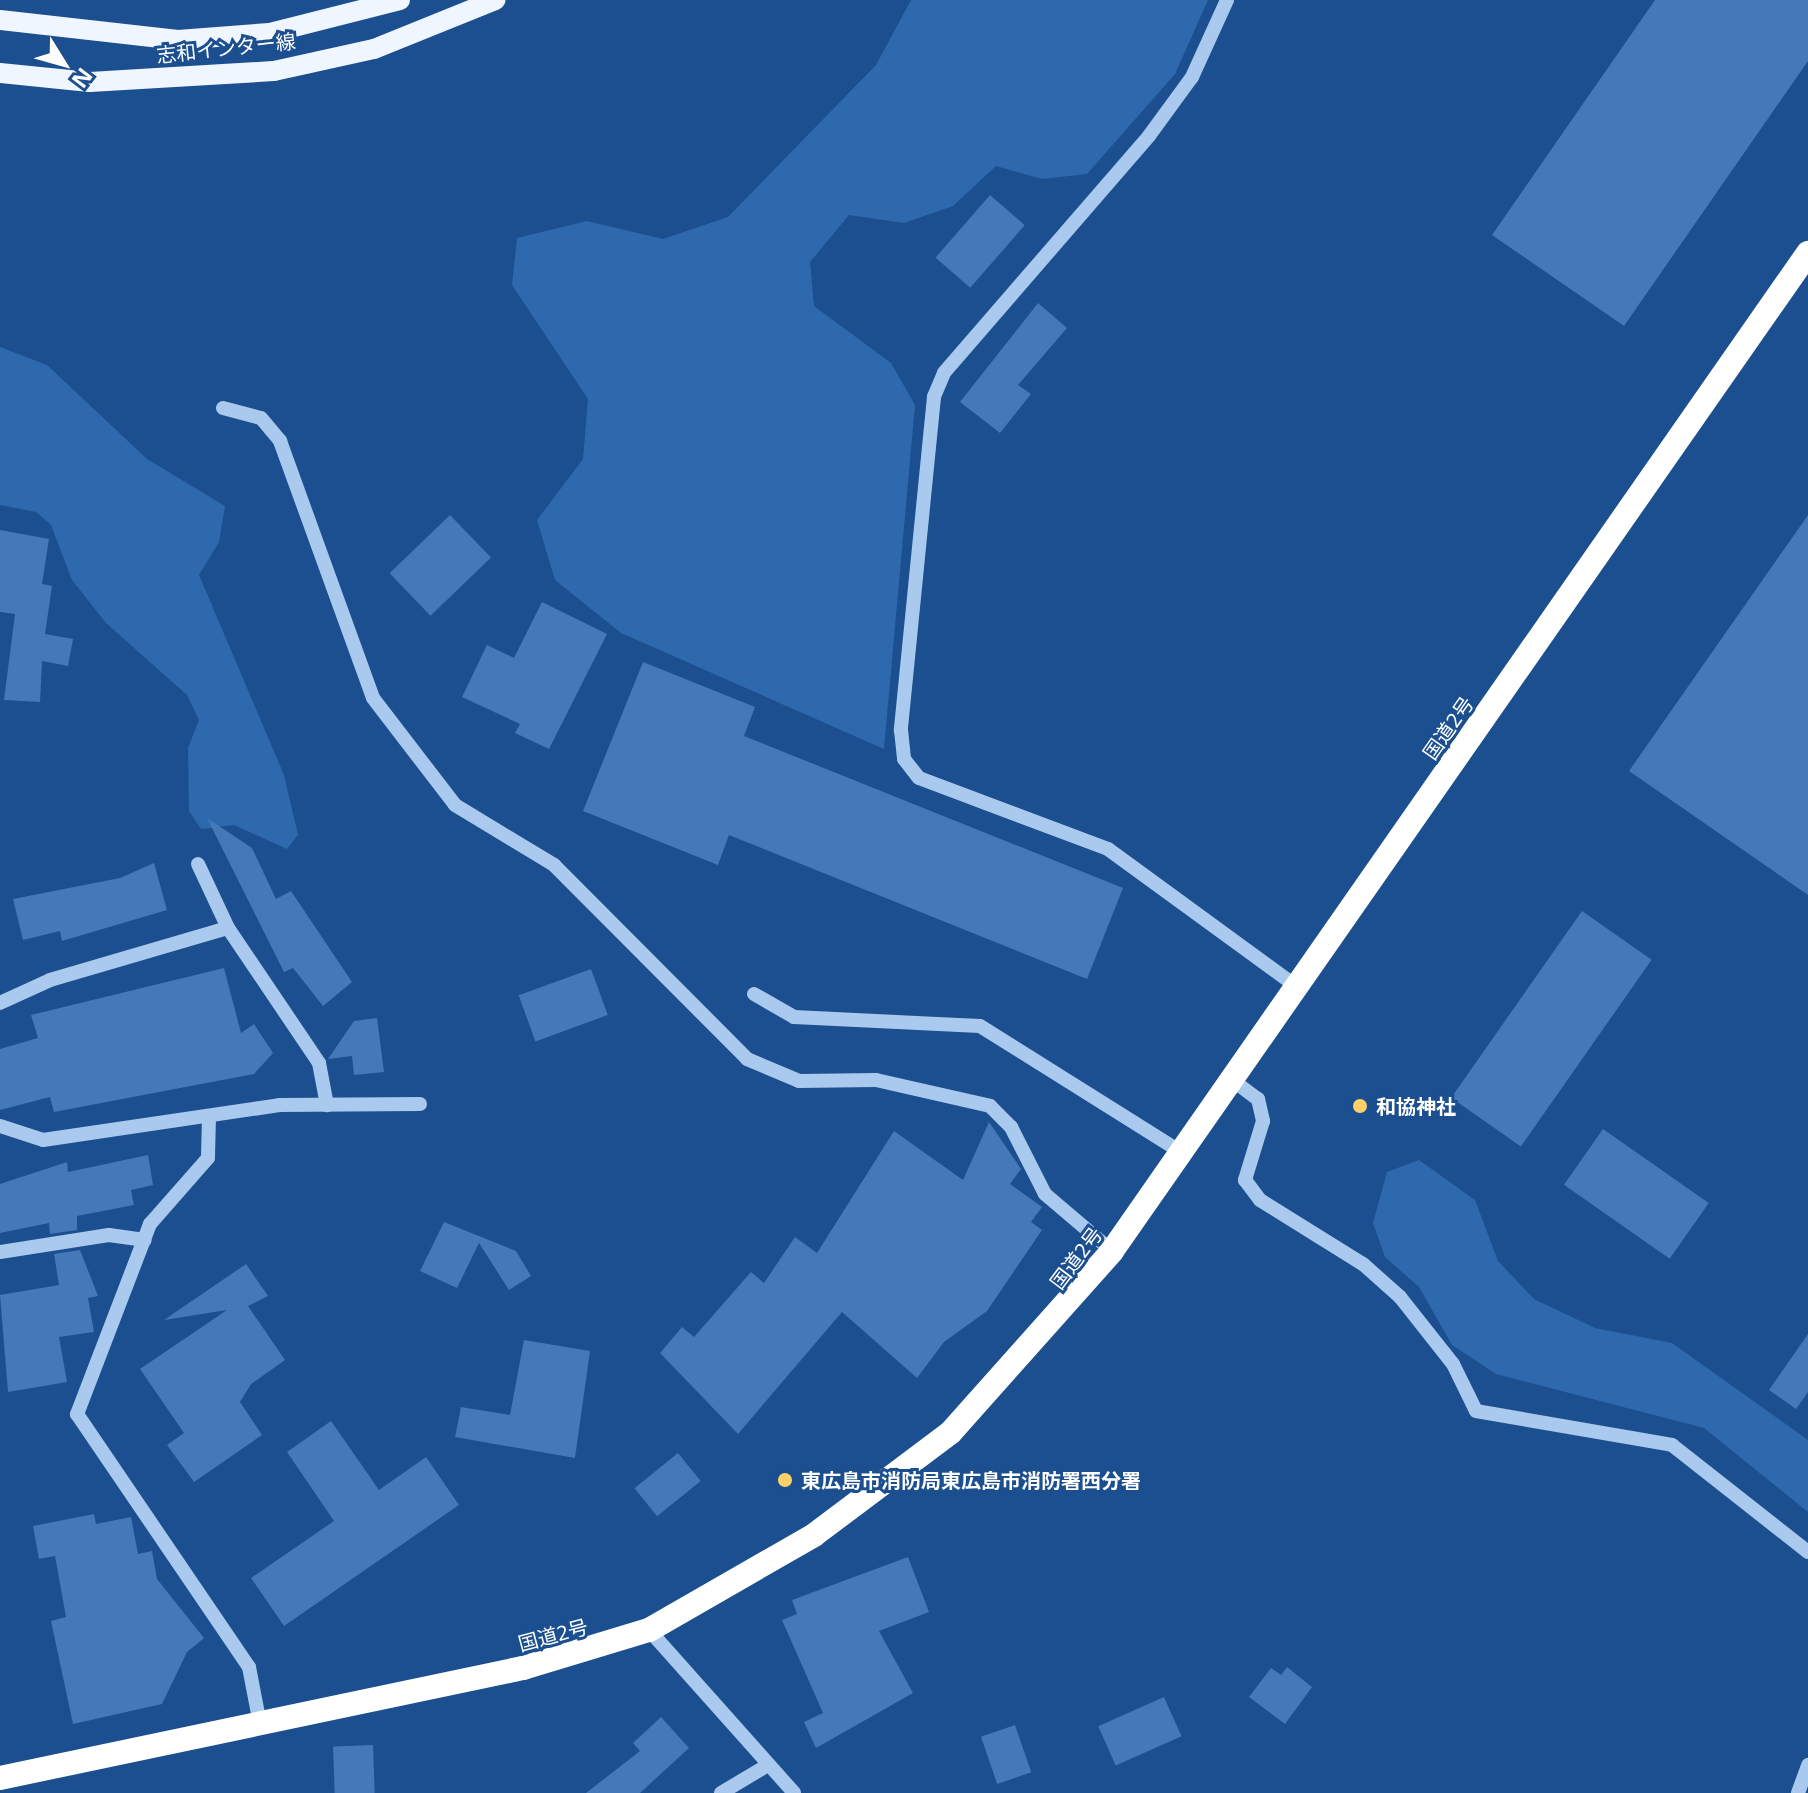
<!DOCTYPE html>
<meta charset="utf-8">
<style>
body{margin:0}
#map{position:relative;width:1808px;height:1793px;overflow:hidden;background:#1b4f8f;font-family:"Noto Sans","Noto Sans JP",sans-serif}
div>[style]{position:absolute}
.green>*{inset:0;background:#2e69ad}
.building>*{inset:0;background:#4478b7;transform-origin:0 0}
.minor>*{height:14px;margin:-7px;padding:0 7px;transform-origin:7px;border-radius:7px;background:#a9c9ee}
.major>*{height:20px;margin:-10px;padding:0 10px;transform-origin:10px;border-radius:10px;background:#f0f6ff}
.highway>*{height:24px;margin:-12px;padding:0 12px;transform-origin:12px;border-radius:12px;background:#fff}
.dots>*{width:22px;height:22px;translate:-50% -50%;box-sizing:border-box;border:4px solid #1b4f8f;border-radius:50%}
span{translate:-50% -50%;white-space:nowrap;text-align:center;line-height:1.15;-webkit-text-stroke:6px #1b4f8f;paint-order:stroke}
.street-label{font-size:20px;color:#fff}
.poi-label{font-size:20px;color:#fff;font-weight:700}
.left{translate:0 -50%;text-align:left}
.north{position:absolute;left:24px;top:24px;width:80px;height:80px;-webkit-text-stroke:6px #1b4f8f;paint-order:stroke;rotate:127deg;font-size:22px;font-weight:700;line-height:32px;text-align:center;color:#fff}
.north::after{content:'';display:block;margin:auto;width:28px;height:36px;background:#fff;clip-path:polygon(50% 0,100% 100%,50% 72%,0 100%)}
</style>
<div id="map">
<div class="green">
<i style="clip-path:polygon(911px 0,1208px 0,1175px 74px,1087px 174px,1042px 179px,996px 166px,953px 206px,904px 223px,849px 215px,810px 262px,814px 306px,891px 363px,915px 405px,884px 749px,621px 633px,555px 580px,537px 520px,583px 459px,588px 399px,512px 285px,517px 238px,587px 221px,663px 239px,728px 217px,876px 65px)"></i>
<i style="clip-path:polygon(0 347px,47px 365px,147px 459px,225px 506px,219px 542px,199px 575px,284px 775px,298px 835px,287px 849px,234px 825px,201px 829px,189px 811px,188px 748px,199px 720px,187px 695px,106px 623px,72px 580px,51px 525px,36px 512px,0 505px)"></i>
<i style="clip-path:polygon(1419px 1160px,1475px 1200px,1498px 1261px,1534px 1299px,1595px 1328px,1672px 1343px,1808px 1440px,1808px 1512px,1704px 1428px,1496px 1374px,1452px 1345px,1419px 1287px,1385px 1257px,1373px 1223px,1387px 1172px)"></i>
</div>
<div class="building">
<i style="clip-path:polygon(1655px 0,1808px 0,1808px 61px,1624px 326px,1492px 235px)"></i>
<i style="left:990px;top:195px;width:46px;height:83px;rotate:41deg"></i>
<i style="clip-path:polygon(1038px 303px,1067px 328px,1018px 385px,1031px 394px,1000px 433px,960px 402px)"></i>
<i style="left:450px;top:515px;width:59px;height:84px;rotate:46deg"></i>
<i style="clip-path:polygon(1808px 515px,1808px 895px,1629px 771px)"></i>
<i style="clip-path:polygon(0 530px,49px 539px,42px 584px,52px 586px,45px 634px,73px 639px,68px 666px,42px 661px,40px 702px,4px 700px,15px 614px,0 612px)"></i>
<i style="clip-path:polygon(542px 602px,607px 634px,549px 749px,515px 733px,520px 724px,462px 697px,487px 645px,514px 658px)"></i>
<i style="clip-path:polygon(643px 662px,755px 707px,744px 736px,1123px 888px,1087px 979px,729px 835px,718px 865px,583px 811px)"></i>
<i style="clip-path:polygon(207px 818px,252px 848px,276px 899px,291px 891px,352px 982px,323px 1006px,293px 968px,284px 972px)"></i>
<i style="clip-path:polygon(154px 863px,167px 910px,62px 941px,60px 931px,23px 940px,13px 899px,120px 878px)"></i>
<i style="left:1582px;top:911px;width:85px;height:228px;rotate:35deg"></i>
<i style="clip-path:polygon(224px 968px,241px 1033px,254px 1024px,273px 1053px,254px 1074px,54px 1112px,50px 1097px,0 1110px,0 1049px,38px 1038px,31px 1015px)"></i>
<i style="left:591px;top:969px;width:49px;height:77px;rotate:70deg"></i>
<i style="clip-path:polygon(377px 1018px,384px 1072px,354px 1075px,352px 1056px,328px 1059px,354px 1021px)"></i>
<i style="clip-path:polygon(989px 1122px,1021px 1169px,1010px 1184px,1042px 1207px,1031px 1222px,1042px 1230px,987px 1311px,944px 1342px,917px 1378px,842px 1312px,738px 1434px,660px 1353px,682px 1327px,694px 1337px,751px 1272px,764px 1283px,795px 1237px,817px 1253px,894px 1131px,963px 1180px)"></i>
<i style="left:1603px;top:1129px;width:129px;height:68px;rotate:35deg"></i>
<i style="clip-path:polygon(148px 1155px,153px 1185px,131px 1190px,134px 1205px,77px 1216px,77px 1230px,50px 1234px,49px 1223px,0 1233px,0 1184px,67px 1162px,68px 1172px)"></i>
<i style="clip-path:polygon(444px 1222px,516px 1251px,531px 1276px,509px 1290px,479px 1243px,457px 1288px,420px 1271px)"></i>
<i style="clip-path:polygon(80px 1250px,98px 1296px,88px 1298px,94px 1332px,59px 1337px,67px 1382px,8px 1392px,0 1295px,59px 1285px,54px 1254px)"></i>
<i style="clip-path:polygon(246px 1264px,268px 1296px,248px 1306px,285px 1360px,251px 1384px,240px 1402px,262px 1435px,194px 1482px,167px 1445px,184px 1433px,140px 1369px,227px 1310px,164px 1320px)"></i>
<i style="clip-path:polygon(1808px 1334px,1808px 1392px,1796px 1409px,1769px 1390px)"></i>
<i style="clip-path:polygon(524px 1340px,590px 1351px,575px 1458px,455px 1437px,461px 1407px,510px 1415px)"></i>
<i style="clip-path:polygon(331px 1421px,379px 1490px,426px 1457px,459px 1505px,284px 1626px,251px 1578px,334px 1521px,287px 1452px)"></i>
<i style="left:678px;top:1453px;width:36px;height:56px;rotate:51deg"></i>
<i style="clip-path:polygon(94px 1514px,96px 1524px,131px 1517px,138px 1554px,152px 1551px,157px 1579px,204px 1638px,187px 1652px,162px 1704px,73px 1724px,51px 1621px,66px 1617px,55px 1556px,39px 1559px,33px 1526px)"></i>
<i style="clip-path:polygon(908px 1557px,929px 1612px,879px 1631px,913px 1693px,816px 1748px,804px 1722px,823px 1713px,782px 1620px,797px 1614px,792px 1600px)"></i>
<i style="clip-path:polygon(1287px 1667px,1312px 1687px,1285px 1724px,1249px 1697px,1271px 1668px,1281px 1675px)"></i>
<i style="left:1164px;top:1697px;width:43px;height:72px;rotate:66deg"></i>
<i style="clip-path:polygon(661px 1717px,689px 1748px,640px 1793px,586px 1793px,640px 1751px,633px 1743px)"></i>
<i style="left:1015px;top:1725px;width:50px;height:36px;rotate:71deg"></i>
<i style="left:373px;top:1745px;width:48px;height:40px;rotate:88deg"></i>
</div>
<div class="minor">
<i style="left:1227px;top:0;width:85px;rotate:114.4deg"></i>
<i style="left:1192px;top:77px;width:73px;rotate:126.1deg"></i>
<i style="left:1149px;top:136px;width:313px;rotate:130.9deg"></i>
<i style="left:944px;top:373px;width:26px;rotate:113deg"></i>
<i style="left:934px;top:397px;width:335px;rotate:95.7deg"></i>
<i style="left:901px;top:730px;width:29px;rotate:84deg"></i>
<i style="left:904px;top:759px;width:24px;rotate:52deg"></i>
<i style="left:919px;top:778px;width:202px;rotate:20.6deg"></i>
<i style="left:1108px;top:849px;width:234px;rotate:36.1deg"></i>
<i style="left:223px;top:408px;width:39px;rotate:15deg"></i>
<i style="left:261px;top:418px;width:30px;rotate:50deg"></i>
<i style="left:280px;top:441px;width:273px;rotate:70.1deg"></i>
<i style="left:373px;top:698px;width:135px;rotate:52.5deg"></i>
<i style="left:455px;top:805px;width:116px;rotate:31.2deg"></i>
<i style="left:554px;top:865px;width:274px;rotate:45.1deg"></i>
<i style="left:747px;top:1059px;width:56px;rotate:22.9deg"></i>
<i style="left:799px;top:1081px;width:77px;rotate:-0.7deg"></i>
<i style="left:876px;top:1080px;width:117px;rotate:12.8deg"></i>
<i style="left:990px;top:1106px;width:30px;rotate:45deg"></i>
<i style="left:1011px;top:1127px;width:75px;rotate:63.1deg"></i>
<i style="left:1045px;top:1194px;width:88px;rotate:40.4deg"></i>
<i style="left:198px;top:864px;width:71px;rotate:64.9deg"></i>
<i style="left:228px;top:928px;width:163px;rotate:56deg"></i>
<i style="left:319px;top:1063px;width:43px;rotate:79.2deg"></i>
<i style="left:754px;top:994px;width:46px;rotate:29.9deg"></i>
<i style="left:794px;top:1017px;width:186px;rotate:2.8deg"></i>
<i style="left:980px;top:1026px;width:237px;rotate:32.1deg"></i>
<i style="left:0;top:1003px;width:55px;rotate:-24.7deg"></i>
<i style="left:50px;top:980px;width:185px;rotate:-16.3deg"></i>
<i style="left:1231px;top:1079px;width:34px;rotate:37deg"></i>
<i style="left:1258px;top:1099px;width:23px;rotate:77deg"></i>
<i style="left:1263px;top:1121px;width:62px;rotate:107deg"></i>
<i style="left:1245px;top:1180px;width:25px;rotate:53deg"></i>
<i style="left:1260px;top:1200px;width:121px;rotate:31.9deg"></i>
<i style="left:1363px;top:1264px;width:50px;rotate:41.7deg"></i>
<i style="left:1400px;top:1297px;width:85px;rotate:51.7deg"></i>
<i style="left:1453px;top:1364px;width:52px;rotate:63.9deg"></i>
<i style="left:1476px;top:1411px;width:199px;rotate:9.8deg"></i>
<i style="left:1672px;top:1445px;width:173px;rotate:38.2deg"></i>
<i style="left:209px;top:1116px;width:42px;rotate:91.4deg"></i>
<i style="left:208px;top:1158px;width:88px;rotate:131.3deg"></i>
<i style="left:150px;top:1224px;width:204px;rotate:111deg"></i>
<i style="left:77px;top:1414px;width:306px;rotate:55.8deg"></i>
<i style="left:249px;top:1667px;width:58px;rotate:79.1deg"></i>
<i style="left:0;top:1126px;width:45px;rotate:18deg"></i>
<i style="left:43px;top:1140px;width:239px;rotate:-8.4deg"></i>
<i style="left:279px;top:1105px;width:141px;rotate:-0.4deg"></i>
<i style="left:0;top:1252px;width:110px;rotate:-8.9deg"></i>
<i style="left:109px;top:1235px;width:36px;rotate:8deg"></i>
<i style="left:649px;top:1630px;width:218px;rotate:48.3deg"></i>
<i style="left:721px;top:1793px;width:55px;rotate:-30.8deg"></i>
<i style="left:1798px;top:1793px;width:30px;rotate:-70deg"></i>
</div>
<div class="major">
<i style="left:0;top:20px;width:179px;rotate:6.4deg"></i>
<i style="left:178px;top:40px;width:92px;rotate:-4.4deg"></i>
<i style="left:270px;top:33px;width:134px;rotate:-14.2deg"></i>
<i style="left:0;top:73px;width:90px;rotate:5.7deg"></i>
<i style="left:90px;top:82px;width:184px;rotate:-3.4deg"></i>
<i style="left:274px;top:71px;width:102px;rotate:-12.4deg"></i>
<i style="left:374px;top:49px;width:131px;rotate:-22deg"></i>
</div>
<div class="highway">
<i style="left:0;top:1778px;width:534px;rotate:-11.88deg"></i>
<i style="left:523px;top:1668px;width:132px;rotate:-16.8deg"></i>
<i style="left:649px;top:1630px;width:190px;rotate:-29.9deg"></i>
<i style="left:814px;top:1535px;width:171px;rotate:-36.9deg"></i>
<i style="left:951px;top:1432px;width:242px;rotate:-48.3deg"></i>
<i style="left:1112px;top:1251px;width:1217px;rotate:-55.11deg"></i>
</div>
<div class="dots">
<i style="left:1360px;top:1106px;background:#ffd166"></i>
<i style="left:785px;top:1480px;background:#ffd166"></i>
</div>
<div class="street-label">
<span style="left:226px;top:48px;rotate:-6deg">志和インター線</span>
<span style="left:1448px;top:728px;rotate:-55deg">国道2号</span>
<span style="left:1076px;top:1258px;rotate:-53deg">国道2号</span>
<span style="left:553px;top:1635px;rotate:-15deg">国道2号</span>
</div>
<div class="poi-label">
<span class="left" style="left:1376px;top:1106px">和協神社</span>
<span class="left" style="left:801px;top:1480px">東広島市消防局東広島市消防署西分署</span>
</div>
<div class="north">N</div>
</div>
